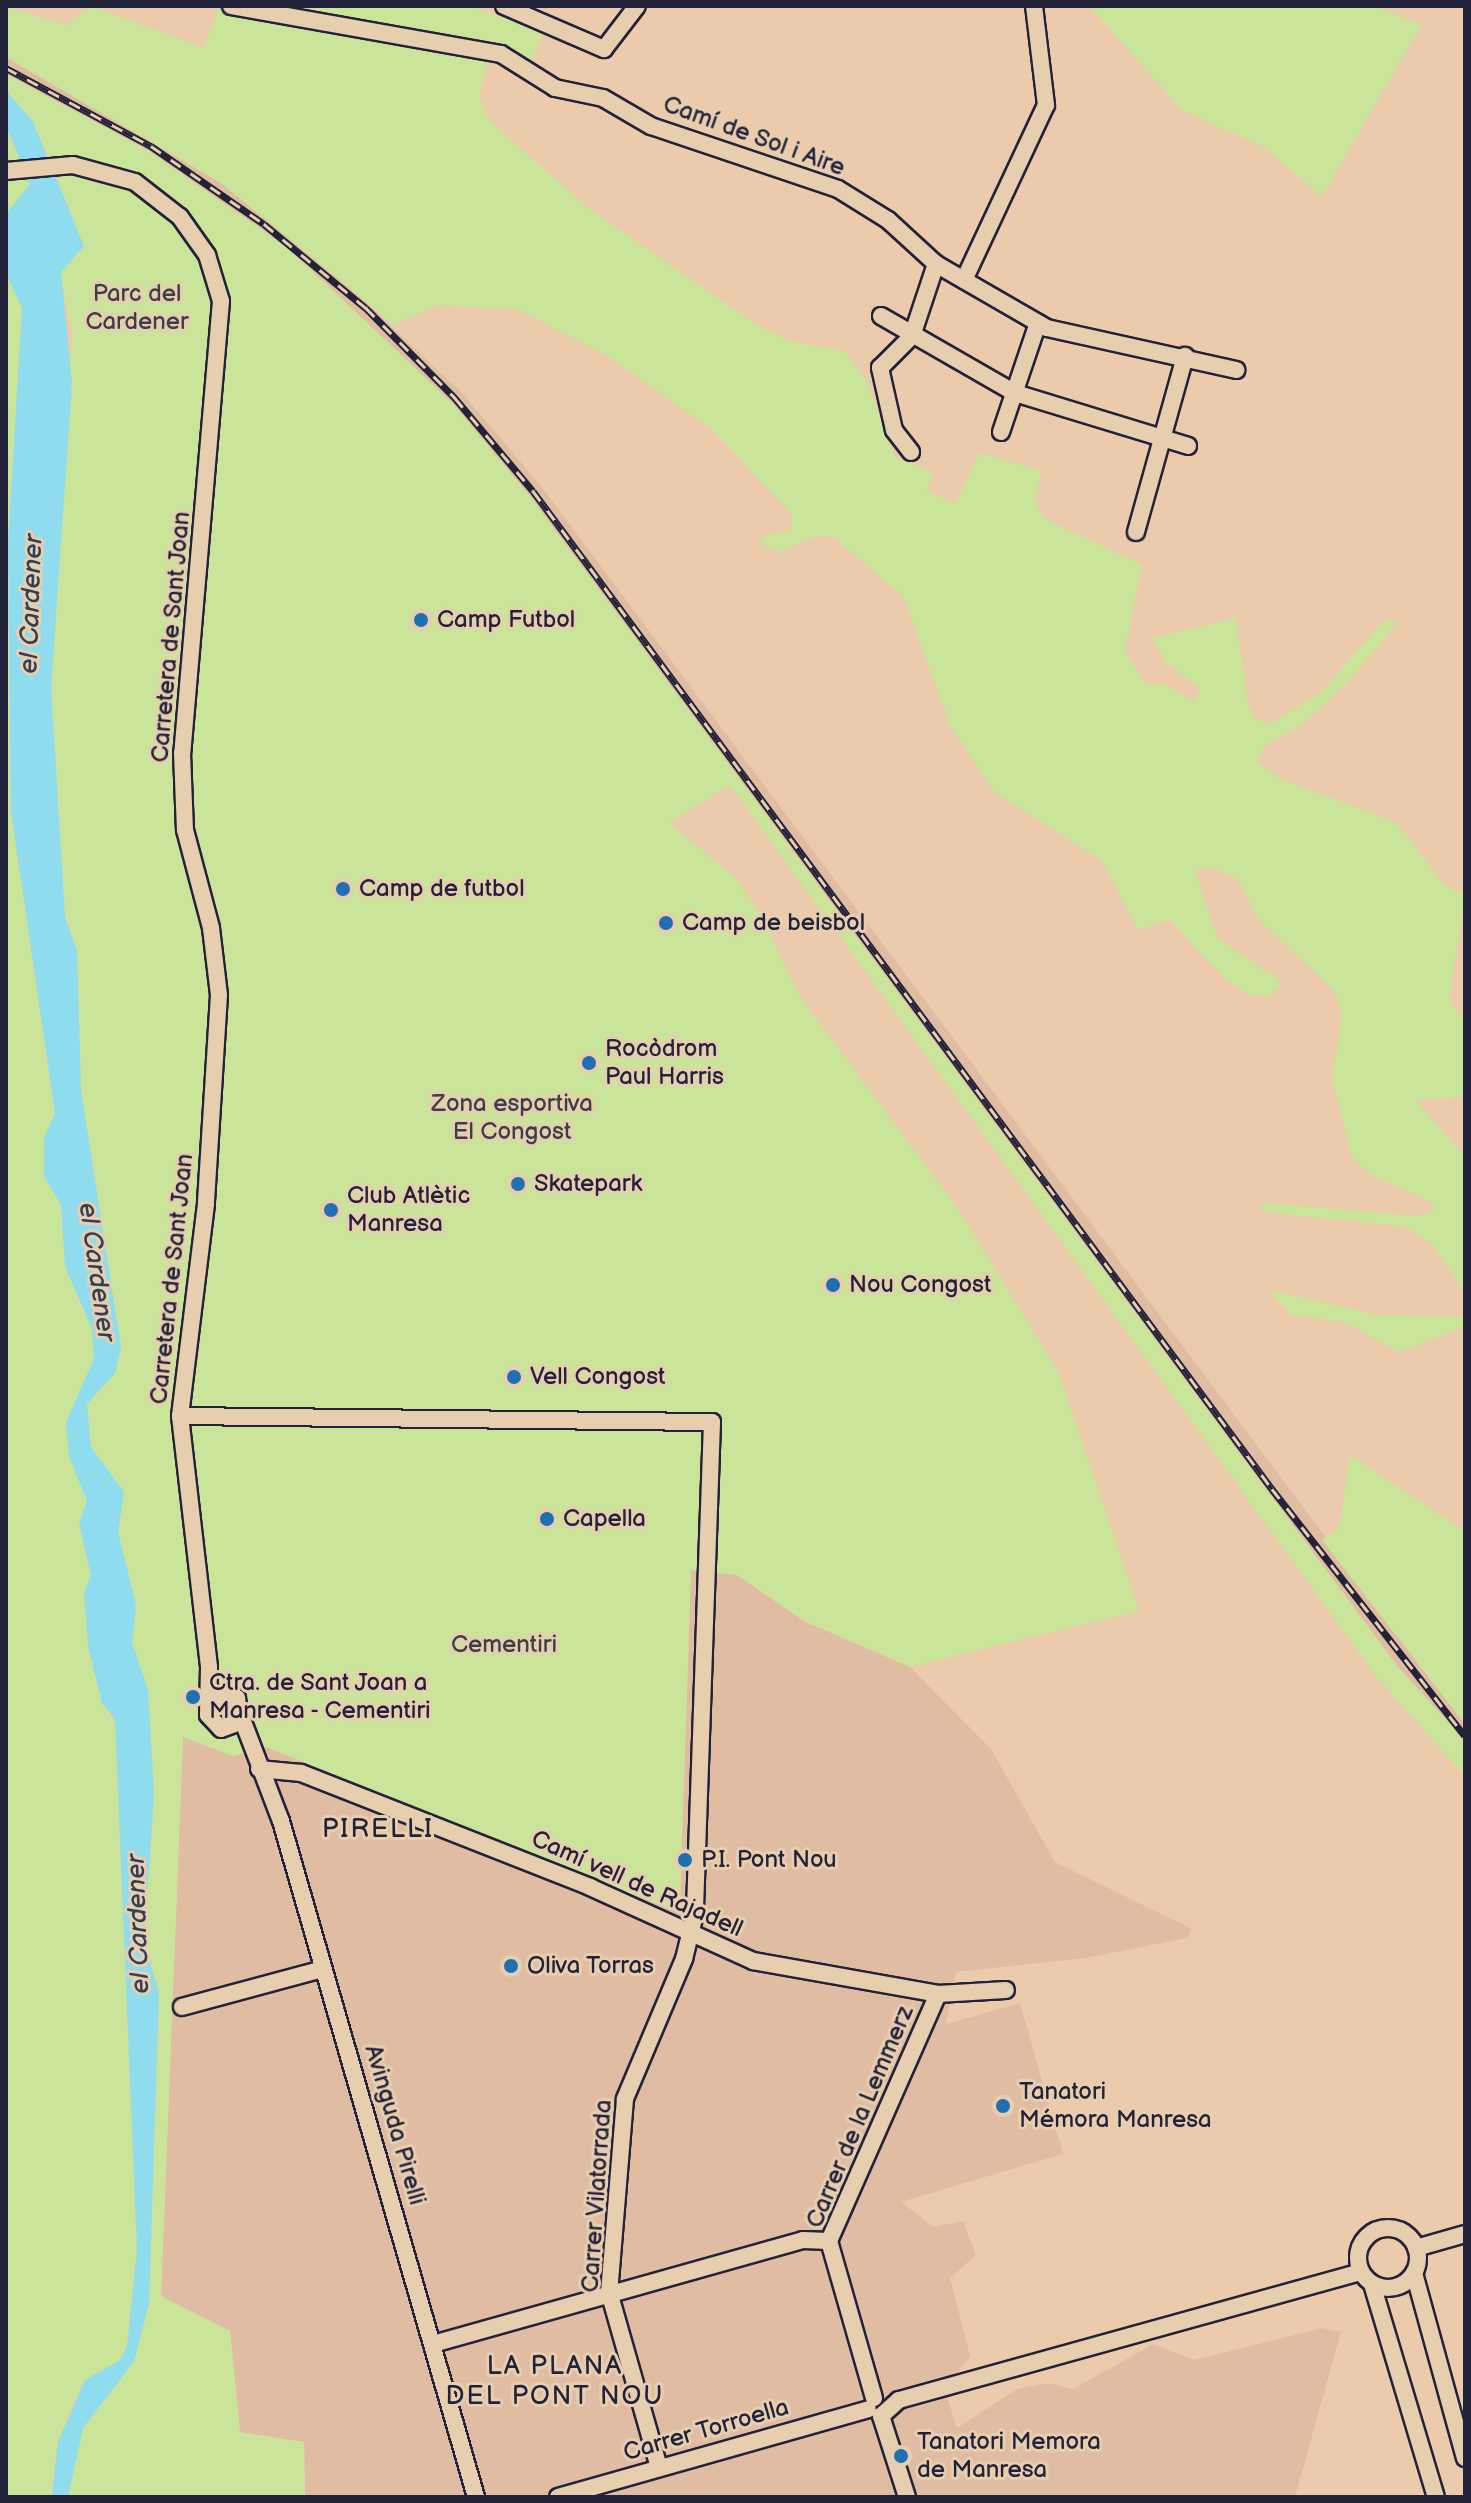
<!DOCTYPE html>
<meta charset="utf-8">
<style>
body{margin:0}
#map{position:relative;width:1471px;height:2503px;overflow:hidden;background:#eccbac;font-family:"Balsamiq Sans",sans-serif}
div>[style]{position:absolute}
.built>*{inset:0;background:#e0bda2}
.green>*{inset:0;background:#cae49a}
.water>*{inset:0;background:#8edcee}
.roads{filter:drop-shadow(2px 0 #22223b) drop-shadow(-2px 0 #22223b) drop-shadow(0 2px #22223b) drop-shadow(0 -2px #22223b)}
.minor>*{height:16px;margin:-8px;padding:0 8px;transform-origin:8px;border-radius:8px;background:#e7ceaf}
.minor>.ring{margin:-8px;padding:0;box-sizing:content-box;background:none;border:16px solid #e7ceaf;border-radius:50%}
.rail>*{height:7px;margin-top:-3.5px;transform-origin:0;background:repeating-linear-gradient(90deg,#e7ceaf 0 12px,#22223b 0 24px);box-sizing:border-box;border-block:2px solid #22223b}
.dots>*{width:22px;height:22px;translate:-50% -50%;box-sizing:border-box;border:4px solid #e7ceaf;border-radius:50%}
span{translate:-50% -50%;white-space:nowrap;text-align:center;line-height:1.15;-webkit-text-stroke:6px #e7ceaf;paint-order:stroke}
.street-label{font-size:24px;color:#22223b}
.park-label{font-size:24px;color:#3b3f49}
.poi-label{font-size:24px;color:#22223b}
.left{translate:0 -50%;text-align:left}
.water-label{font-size:26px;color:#323e56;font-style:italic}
.neighbourhood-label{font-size:26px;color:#22223b;letter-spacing:2px}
.frame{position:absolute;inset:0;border:8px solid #22223b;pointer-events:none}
</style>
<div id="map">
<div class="built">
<i style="clip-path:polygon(6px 57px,221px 183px,322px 261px,462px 393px,541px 486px,1465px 1724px,1465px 1741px,1398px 1667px,529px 495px,452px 403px,288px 248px,149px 151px,6px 74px)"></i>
<i style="clip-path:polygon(691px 1570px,737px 1575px,804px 1621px,910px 1667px,991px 1749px,1055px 1862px,1192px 1929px,1187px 1938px,1086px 1958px,956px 1972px,946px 2024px,1020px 2003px,1063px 2154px,901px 2202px,934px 2227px,963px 2221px,976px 2255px,950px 2278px,970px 2356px,945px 2391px,957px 2428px,1017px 2389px,1048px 2383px,1073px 2389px,1153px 2344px,1194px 2360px,1322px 2328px,1341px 2332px,1295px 2497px,305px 2497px,304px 2442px,240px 2432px,230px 2331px,161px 2297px,183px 1736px,234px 1756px,266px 1747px,667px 1908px,680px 1901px)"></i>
</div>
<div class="green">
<i style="clip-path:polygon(6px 6px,65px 25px,92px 6px,204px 48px,219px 6px,471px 6px,543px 33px,530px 64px,492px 59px,487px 65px,479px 97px,488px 119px,588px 208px,757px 325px,786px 340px,844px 351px,866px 380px,895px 457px,933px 473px,926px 491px,956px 504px,979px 453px,1042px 471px,1034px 501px,1045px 519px,1142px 565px,1125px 651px,1146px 685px,1162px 683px,1195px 702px,1200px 688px,1165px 662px,1153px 638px,1236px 618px,1248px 703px,1255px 720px,1272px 723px,1320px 693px,1385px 619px,1398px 622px,1348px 682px,1303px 724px,1264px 746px,1257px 762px,1282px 780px,1396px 822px,1446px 886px,1465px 895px,1449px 999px,1465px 1022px,1465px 1097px,1415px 1100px,1465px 1156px,1465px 1291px,1430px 1243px,1407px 1227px,1264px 1212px,1260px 1206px,1267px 1203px,1417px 1216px,1433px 1211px,1433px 1203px,1371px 1175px,1352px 1158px,1332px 1077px,1342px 1016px,1335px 991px,1259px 920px,1237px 879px,1212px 868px,1195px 871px,1217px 938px,1278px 979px,1281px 986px,1269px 996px,1250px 995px,1226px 980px,1169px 920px,1138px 930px,1102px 861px,993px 791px,950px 726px,904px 597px,833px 537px,816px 536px,780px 552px,765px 546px,759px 540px,767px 535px,791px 530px,792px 514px,710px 428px,606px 355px,519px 310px,438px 305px,394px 325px,221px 183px,6px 57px)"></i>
<i style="clip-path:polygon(1089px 6px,1375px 6px,1421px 25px,1322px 197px,1264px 147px,1182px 110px)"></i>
<i style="clip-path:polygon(6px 74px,149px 151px,288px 248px,452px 403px,529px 495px,1398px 1667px,1465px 1741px,1465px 1777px,1375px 1675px,730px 785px,669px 823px,735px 877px,762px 916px,799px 995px,959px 1210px,1059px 1373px,1139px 1611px,910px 1667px,804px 1621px,737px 1575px,691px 1570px,680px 1901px,667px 1908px,266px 1747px,233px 1756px,183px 1737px,161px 2296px,230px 2331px,240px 2432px,304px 2442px,305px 2497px,68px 2497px,67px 2488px,83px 2428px,134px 2361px,149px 2303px,159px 1993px,144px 1941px,154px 1795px,148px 1689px,132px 1643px,136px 1604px,118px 1532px,124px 1492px,91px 1447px,87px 1404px,115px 1373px,121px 1347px,81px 1090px,77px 951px,65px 917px,51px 688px,72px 335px,60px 272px,67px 264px,59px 182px,33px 122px,6px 90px)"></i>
<i style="clip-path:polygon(6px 126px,30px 184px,6px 214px)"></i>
<i style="clip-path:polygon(6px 274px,22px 308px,8px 545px,11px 811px,55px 1113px,44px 1138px,44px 1176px,61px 1205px,65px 1266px,92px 1329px,94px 1359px,66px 1423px,69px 1456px,87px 1501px,79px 1523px,91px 1575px,84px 1593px,88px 1647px,102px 1702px,115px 1719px,137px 2250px,127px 2346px,119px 2361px,85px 2380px,75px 2400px,58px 2442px,51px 2497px,6px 2497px)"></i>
<i style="clip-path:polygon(1268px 1290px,1378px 1315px,1465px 1317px,1465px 1327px,1399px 1352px,1344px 1322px,1291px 1315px)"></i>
<i style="clip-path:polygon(1350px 1455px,1465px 1531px,1465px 1724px,1322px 1540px,1339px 1528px)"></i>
</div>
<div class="water">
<i style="clip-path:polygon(6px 90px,33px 122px,84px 246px,61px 272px,72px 383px,51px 688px,65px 917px,77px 951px,81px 1090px,121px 1347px,115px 1373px,87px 1404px,91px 1447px,124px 1492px,118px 1532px,136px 1605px,132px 1643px,148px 1689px,154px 1795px,144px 1941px,159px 1993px,149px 2303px,134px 2361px,83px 2428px,68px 2497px,52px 2497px,58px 2442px,85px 2380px,119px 2361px,127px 2346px,137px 2250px,115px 1719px,102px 1703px,88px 1647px,84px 1593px,91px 1575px,79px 1523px,87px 1501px,69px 1456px,66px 1422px,94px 1359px,92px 1329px,65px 1266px,61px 1205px,44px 1176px,44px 1138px,55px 1113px,11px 811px,8px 545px,22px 308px,6px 274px,6px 214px,30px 184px,6px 126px)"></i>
</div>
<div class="roads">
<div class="minor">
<i style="left:231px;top:6px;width:274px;rotate:10.1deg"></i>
<i style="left:501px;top:54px;width:64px;rotate:32.2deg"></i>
<i style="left:555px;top:88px;width:49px;rotate:11.8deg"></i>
<i style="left:603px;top:98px;width:56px;rotate:30.3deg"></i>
<i style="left:651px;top:126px;width:197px;rotate:18.6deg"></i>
<i style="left:838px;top:189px;width:59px;rotate:31.8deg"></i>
<i style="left:888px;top:220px;width:65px;rotate:42.5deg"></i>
<i style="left:936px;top:264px;width:128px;rotate:30deg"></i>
<i style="left:1047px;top:328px;width:194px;rotate:12.5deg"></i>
<i style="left:504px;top:6px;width:109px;rotate:23.3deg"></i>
<i style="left:604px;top:49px;width:54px;rotate:-52.5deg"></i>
<i style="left:6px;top:171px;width:67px;rotate:-5.1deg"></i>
<i style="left:73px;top:165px;width:64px;rotate:15.3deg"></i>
<i style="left:135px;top:182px;width:57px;rotate:37.9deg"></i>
<i style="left:180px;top:217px;width:47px;rotate:54.6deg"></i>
<i style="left:207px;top:255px;width:48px;rotate:73.1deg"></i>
<i style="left:221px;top:301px;width:454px;rotate:94.9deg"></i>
<i style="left:182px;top:753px;width:77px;rotate:87.8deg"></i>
<i style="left:185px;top:830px;width:101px;rotate:75.1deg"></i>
<i style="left:211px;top:928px;width:67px;rotate:83.2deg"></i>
<i style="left:219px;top:995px;width:209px;rotate:93.6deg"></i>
<i style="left:206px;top:1204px;width:214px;rotate:97deg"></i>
<i style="left:180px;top:1416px;width:253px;rotate:83.4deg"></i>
<i style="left:209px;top:1667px;width:48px;rotate:91.2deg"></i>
<i style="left:208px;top:1715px;width:19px;rotate:47deg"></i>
<i style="left:221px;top:1729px;width:20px;rotate:-20deg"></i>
<i style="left:240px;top:1722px;width:24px;rotate:-97deg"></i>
<i style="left:237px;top:1698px;width:15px;rotate:-164deg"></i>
<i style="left:223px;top:1694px;width:14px;rotate:150deg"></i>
<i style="left:964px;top:280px;width:193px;rotate:-64.9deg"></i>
<i style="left:1046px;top:105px;width:100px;rotate:-96.9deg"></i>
<i style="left:881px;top:316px;width:155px;rotate:29.9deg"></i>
<i style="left:1015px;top:393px;width:181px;rotate:17deg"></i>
<i style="left:1001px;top:432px;width:115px;rotate:-71.3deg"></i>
<i style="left:911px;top:452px;width:28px;rotate:-128deg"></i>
<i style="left:894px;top:430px;width:64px;rotate:-102.7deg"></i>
<i style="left:880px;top:368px;width:45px;rotate:-45deg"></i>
<i style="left:912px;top:336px;width:76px;rotate:-71.6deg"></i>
<i style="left:1136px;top:532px;width:183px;rotate:-74.4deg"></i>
<i style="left:180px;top:1416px;width:532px;rotate:0.65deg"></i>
<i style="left:712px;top:1422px;width:492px;rotate:92deg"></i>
<i style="left:695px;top:1914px;width:46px;rotate:103.7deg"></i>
<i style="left:684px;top:1959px;width:152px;rotate:112.9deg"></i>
<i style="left:625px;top:2099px;width:194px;rotate:94.7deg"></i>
<i style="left:609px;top:2292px;width:182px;rotate:74.1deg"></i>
<i style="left:242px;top:1719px;width:109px;rotate:69.1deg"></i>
<i style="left:281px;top:1821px;width:704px;rotate:73.91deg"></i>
<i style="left:259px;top:1769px;width:42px;rotate:5.4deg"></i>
<i style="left:301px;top:1773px;width:311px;rotate:21.5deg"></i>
<i style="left:590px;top:1887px;width:179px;rotate:24.4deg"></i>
<i style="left:753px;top:1961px;width:188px;rotate:10.1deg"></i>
<i style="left:938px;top:1994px;width:68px;rotate:-3.4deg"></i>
<i style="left:182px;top:2007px;width:146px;rotate:-15.1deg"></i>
<i class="ring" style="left:1358px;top:2228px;width:44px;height:44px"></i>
<i style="left:1416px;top:2248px;width:51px;rotate:-15.9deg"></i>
<i style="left:1414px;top:2273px;width:192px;rotate:74.6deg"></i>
<i style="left:1372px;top:2284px;width:222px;rotate:73.3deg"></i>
<i style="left:433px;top:2344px;width:384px;rotate:-15.7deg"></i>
<i style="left:803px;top:2240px;width:26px;rotate:2deg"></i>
<i style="left:874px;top:2398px;width:163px;rotate:-106deg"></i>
<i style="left:829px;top:2241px;width:270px;rotate:-66.2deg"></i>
<i style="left:881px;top:2416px;width:24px;rotate:-42deg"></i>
<i style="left:899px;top:2400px;width:479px;rotate:-15.5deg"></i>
<i style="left:881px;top:2416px;width:85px;rotate:72.2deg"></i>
<i style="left:558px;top:2497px;width:322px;rotate:-15.8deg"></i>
</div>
</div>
<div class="rail">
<i style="left:6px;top:68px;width:165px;rotate:28.3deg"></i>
<i style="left:151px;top:146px;width:137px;rotate:34.6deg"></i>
<i style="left:264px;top:224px;width:132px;rotate:39.5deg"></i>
<i style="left:366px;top:308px;width:127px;rotate:45.3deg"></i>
<i style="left:455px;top:398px;width:121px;rotate:50deg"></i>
<i style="left:533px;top:491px;width:1242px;rotate:53.48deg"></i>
<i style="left:1272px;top:1489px;width:313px;rotate:52deg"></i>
</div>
<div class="dots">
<i style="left:421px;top:620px;background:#1f6fb2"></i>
<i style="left:343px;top:889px;background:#1f6fb2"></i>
<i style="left:666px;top:923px;background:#1f6fb2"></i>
<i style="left:589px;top:1063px;background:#1f6fb2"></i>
<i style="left:518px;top:1184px;background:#1f6fb2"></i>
<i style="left:331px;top:1210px;background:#1f6fb2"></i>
<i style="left:833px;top:1285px;background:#1f6fb2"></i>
<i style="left:514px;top:1377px;background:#1f6fb2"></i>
<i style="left:547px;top:1519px;background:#1f6fb2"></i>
<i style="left:193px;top:1697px;background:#1f6fb2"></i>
<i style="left:685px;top:1860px;background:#1f6fb2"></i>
<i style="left:511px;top:1966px;background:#1f6fb2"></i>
<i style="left:1003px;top:2106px;background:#1f6fb2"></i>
<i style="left:901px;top:2456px;background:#1f6fb2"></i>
</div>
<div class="street-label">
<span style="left:754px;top:136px;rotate:20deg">Camí de Sol i Aire</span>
<span style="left:171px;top:637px;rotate:-85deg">Carretera de Sant Joan</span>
<span style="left:172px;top:1279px;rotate:-84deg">Carretera de Sant Joan</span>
<span style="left:637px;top:1884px;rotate:24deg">Camí vell de Rajadell</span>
<span style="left:860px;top:2117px;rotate:-67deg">Carrer de la Lemmerz</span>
<span style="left:395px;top:2125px;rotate:74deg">Avinguda Pirelli</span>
<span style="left:597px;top:2196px;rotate:-86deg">Carrer Vilatorrada</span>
<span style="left:706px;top:2430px;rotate:-16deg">Carrer Torroella</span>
</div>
<div class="park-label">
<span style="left:137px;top:308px">Parc del<br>Cardener</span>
<span style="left:512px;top:1118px">Zona esportiva<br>El Congost</span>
<span style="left:504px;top:1645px">Cementiri</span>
</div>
<div class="poi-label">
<span class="left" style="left:437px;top:620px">Camp Futbol</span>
<span class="left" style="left:359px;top:889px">Camp de futbol</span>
<span class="left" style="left:682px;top:923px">Camp de beisbol</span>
<span class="left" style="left:605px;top:1063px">Rocòdrom<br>Paul Harris</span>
<span class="left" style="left:534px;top:1184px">Skatepark</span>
<span class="left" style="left:347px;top:1210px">Club Atlètic<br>Manresa</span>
<span class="left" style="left:849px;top:1285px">Nou Congost</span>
<span class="left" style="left:530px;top:1377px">Vell Congost</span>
<span class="left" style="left:563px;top:1519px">Capella</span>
<span class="left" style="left:209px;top:1697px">Ctra. de Sant Joan a<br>Manresa - Cementiri</span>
<span class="left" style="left:701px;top:1860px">P.I. Pont Nou</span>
<span class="left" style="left:527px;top:1966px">Oliva Torras</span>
<span class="left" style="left:1019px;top:2106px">Tanatori<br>Mémora Manresa</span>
<span class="left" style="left:917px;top:2456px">Tanatori Memora<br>de Manresa</span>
</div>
<div class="water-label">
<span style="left:32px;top:604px;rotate:-88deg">el Cardener</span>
<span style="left:96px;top:1272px;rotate:82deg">el Cardener</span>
<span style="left:139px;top:1924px;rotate:-92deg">el Cardener</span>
</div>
<div class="neighbourhood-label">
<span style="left:378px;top:1830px">PIRELLI</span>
<span style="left:555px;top:2382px">LA PLANA<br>DEL PONT NOU</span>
</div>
<div class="frame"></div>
</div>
